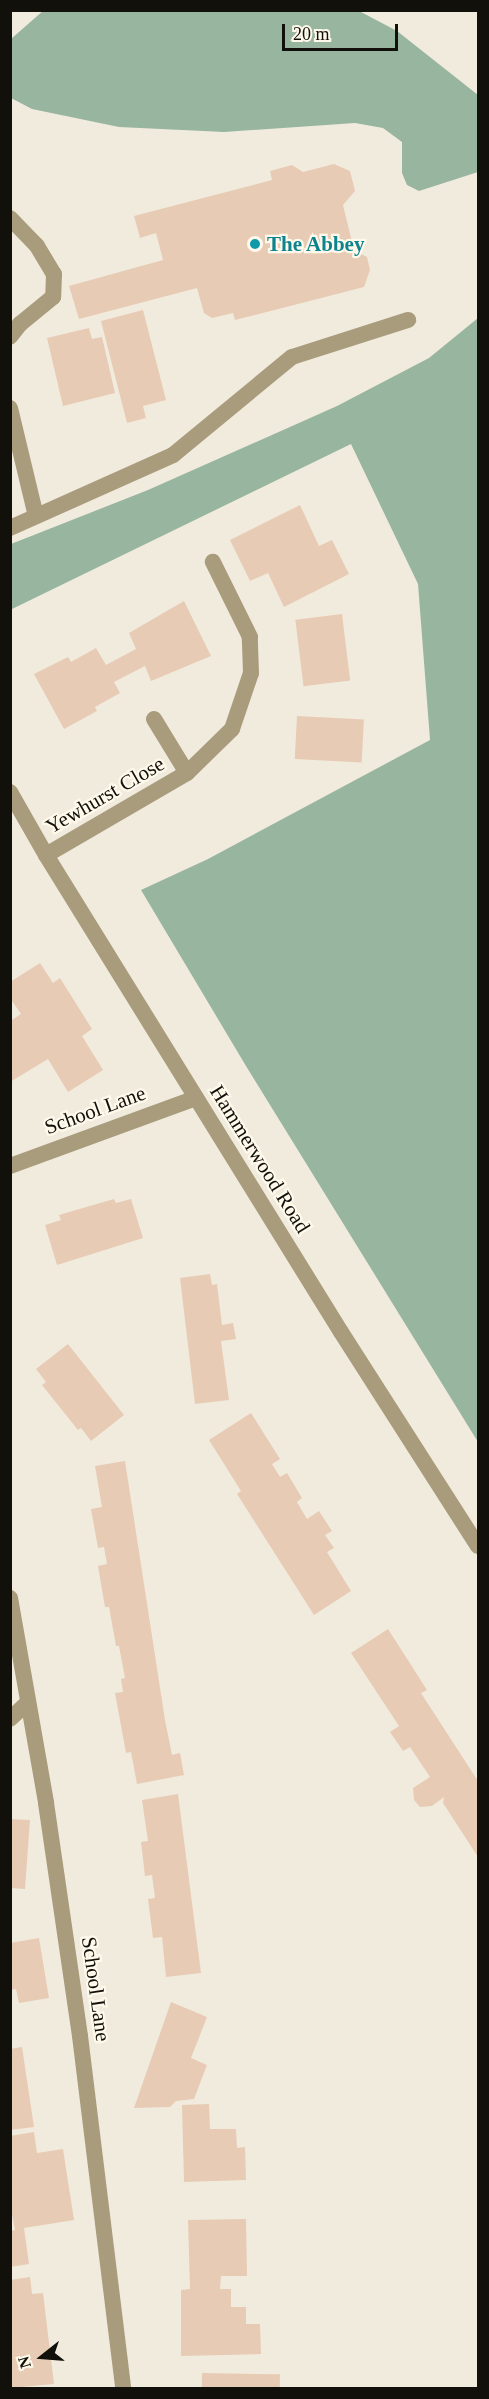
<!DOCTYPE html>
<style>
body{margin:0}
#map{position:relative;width:489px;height:2399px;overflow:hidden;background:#f1ebde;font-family:"Times New Roman",serif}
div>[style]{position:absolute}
.forest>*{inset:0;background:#98b5a0}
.building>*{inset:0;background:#e7cbb4;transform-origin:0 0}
.service>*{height:16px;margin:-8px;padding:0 8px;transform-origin:8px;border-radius:8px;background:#a99c7c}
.minor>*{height:16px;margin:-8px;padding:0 8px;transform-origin:8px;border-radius:8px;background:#a99c7c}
.dots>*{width:16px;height:16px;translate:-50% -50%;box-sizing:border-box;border:3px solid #fff9eb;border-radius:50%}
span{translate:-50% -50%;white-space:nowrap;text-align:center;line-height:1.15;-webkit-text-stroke:4.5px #fff9eb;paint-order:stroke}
.culture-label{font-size:21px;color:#0d838f;font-weight:700}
.left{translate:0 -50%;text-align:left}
.street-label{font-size:21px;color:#11100b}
.frame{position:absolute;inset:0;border:12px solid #11100b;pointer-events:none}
.north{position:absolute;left:12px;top:2327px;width:60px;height:60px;-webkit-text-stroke:4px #fff9eb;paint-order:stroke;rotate:253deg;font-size:16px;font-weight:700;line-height:24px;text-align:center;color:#11100b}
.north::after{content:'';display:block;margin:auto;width:21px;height:27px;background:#11100b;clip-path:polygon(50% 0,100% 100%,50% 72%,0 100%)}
.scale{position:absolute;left:282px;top:24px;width:116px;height:27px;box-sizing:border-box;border:3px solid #11100b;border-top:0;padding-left:8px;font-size:18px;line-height:21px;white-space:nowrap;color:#11100b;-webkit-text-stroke:4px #fff9eb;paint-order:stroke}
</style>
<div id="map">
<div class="forest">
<i style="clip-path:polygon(44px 10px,361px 12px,397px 31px,478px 95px,478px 172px,419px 191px,407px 185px,402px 173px,402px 142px,383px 128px,355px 123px,224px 132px,119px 127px,32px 109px,11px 98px,11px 39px)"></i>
<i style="clip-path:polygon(478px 318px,478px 1442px,246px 1066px,141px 890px,208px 859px,430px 740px,418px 584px,351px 444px,10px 610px,11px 544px,148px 490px,337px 406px,429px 358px)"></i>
</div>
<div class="building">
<i style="clip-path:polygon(334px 164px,350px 171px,355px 191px,343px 205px,354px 250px,367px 257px,370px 270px,364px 287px,235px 320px,233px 313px,212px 318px,204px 313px,197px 288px,79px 319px,69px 286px,163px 260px,156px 233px,140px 238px,134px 216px,272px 180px,270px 171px,292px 165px,303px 172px)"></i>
<i style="clip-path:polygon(143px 310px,166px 400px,143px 406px,146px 418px,127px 423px,101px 321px)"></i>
<i style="clip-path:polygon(89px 328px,92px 339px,102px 337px,115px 393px,63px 406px,47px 338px)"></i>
<i style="clip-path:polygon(300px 505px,319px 546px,332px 540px,349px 574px,284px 607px,268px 573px,250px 581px,230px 540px)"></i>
<i style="clip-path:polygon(184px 601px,211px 656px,151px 681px,145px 666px,114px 682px,120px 693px,95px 707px,97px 711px,64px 729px,34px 674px,68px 657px,71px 662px,96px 648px,106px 665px,136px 649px,129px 633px)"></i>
<i style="left:342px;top:614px;width:67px;height:47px;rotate:83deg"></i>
<i style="left:297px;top:716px;width:67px;height:43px;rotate:3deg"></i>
<i style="clip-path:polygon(40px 963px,53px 983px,60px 978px,92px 1029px,82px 1036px,103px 1070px,68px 1092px,48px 1059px,10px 1082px,10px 1021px,21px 1014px,10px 998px,10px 982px)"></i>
<i style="clip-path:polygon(114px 1199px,116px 1203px,131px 1199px,143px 1238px,57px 1265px,45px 1225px,61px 1220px,59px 1215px)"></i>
<i style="clip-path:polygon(210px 1274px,212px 1285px,217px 1284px,222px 1325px,233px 1323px,236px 1339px,221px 1341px,229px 1400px,195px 1404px,180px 1278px)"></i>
<i style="clip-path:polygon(68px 1344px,124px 1415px,91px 1441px,81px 1428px,78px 1430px,42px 1385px,46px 1382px,36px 1369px)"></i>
<i style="clip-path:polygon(251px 1413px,280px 1459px,272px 1464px,280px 1477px,287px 1473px,302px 1498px,297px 1502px,307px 1519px,319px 1511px,332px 1531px,325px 1535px,334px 1548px,327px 1552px,351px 1591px,314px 1615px,237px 1494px,241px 1491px,209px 1440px)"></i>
<i style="clip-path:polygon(125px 1461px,165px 1720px,172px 1755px,180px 1753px,184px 1775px,137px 1784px,131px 1752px,126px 1753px,115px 1693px,123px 1692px,121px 1679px,125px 1678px,119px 1646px,116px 1646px,109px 1607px,105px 1607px,98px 1566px,107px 1564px,104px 1547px,98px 1548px,91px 1509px,102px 1507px,95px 1466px)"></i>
<i style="clip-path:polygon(388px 1629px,427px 1690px,421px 1693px,478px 1781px,478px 1857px,443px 1803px,444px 1797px,432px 1806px,420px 1807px,414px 1800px,413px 1788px,430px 1777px,410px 1747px,403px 1751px,390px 1732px,399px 1726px,351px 1653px)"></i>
<i style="clip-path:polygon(178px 1794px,201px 1973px,166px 1977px,162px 1937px,153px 1938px,148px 1899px,155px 1898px,152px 1875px,145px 1876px,141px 1842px,148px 1841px,142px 1800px)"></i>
<i style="clip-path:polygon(10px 1819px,30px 1820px,25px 1889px,10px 1888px)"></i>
<i style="clip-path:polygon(39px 1938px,49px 1998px,19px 2003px,16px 1989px,10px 1990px,10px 1943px)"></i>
<i style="clip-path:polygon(171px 2002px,207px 2017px,191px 2058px,207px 2065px,194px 2099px,176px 2101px,170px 2107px,134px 2108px)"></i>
<i style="clip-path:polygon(22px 2047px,34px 2127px,10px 2130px,10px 2049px)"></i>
<i style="clip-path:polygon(209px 2104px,210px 2129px,236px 2129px,237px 2148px,245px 2147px,246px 2180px,184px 2182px,182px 2105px)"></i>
<i style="clip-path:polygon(34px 2132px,37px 2153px,63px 2149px,74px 2220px,24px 2228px,29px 2264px,10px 2267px,10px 2231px,15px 2230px,10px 2204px,10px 2136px)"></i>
<i style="clip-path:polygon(246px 2219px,247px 2276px,221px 2276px,220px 2289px,231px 2289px,231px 2307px,246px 2307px,246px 2324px,260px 2324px,261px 2354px,181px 2356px,181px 2290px,190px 2289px,188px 2220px)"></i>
<i style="clip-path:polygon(30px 2277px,32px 2294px,43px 2293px,54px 2384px,10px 2388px,10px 2280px)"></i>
<i style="left:202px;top:2373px;width:78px;height:15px;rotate:1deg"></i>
</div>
<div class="service">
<i style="left:10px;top:218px;width:39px;rotate:46deg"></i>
<i style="left:37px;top:246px;width:33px;rotate:59deg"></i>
<i style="left:54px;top:274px;width:23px;rotate:92deg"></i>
<i style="left:53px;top:297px;width:43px;rotate:140.7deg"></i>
<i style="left:20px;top:324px;width:16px;rotate:128deg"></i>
<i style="left:10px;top:408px;width:111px;rotate:76.5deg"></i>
<i style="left:10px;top:528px;width:179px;rotate:-24.1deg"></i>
<i style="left:173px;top:455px;width:154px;rotate:-39.5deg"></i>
<i style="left:292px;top:357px;width:122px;rotate:-17.7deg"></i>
</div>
<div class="minor">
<i style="left:154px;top:719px;width:63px;rotate:58.6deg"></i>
<i style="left:10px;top:792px;width:73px;rotate:60.3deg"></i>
<i style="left:46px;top:855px;width:561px;rotate:58.27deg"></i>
<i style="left:341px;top:1332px;width:254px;rotate:57.4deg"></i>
<i style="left:46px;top:855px;width:163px;rotate:-30.2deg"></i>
<i style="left:187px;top:773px;width:63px;rotate:-44.4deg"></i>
<i style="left:232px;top:729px;width:59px;rotate:-71.3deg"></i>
<i style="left:251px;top:673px;width:36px;rotate:-92deg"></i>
<i style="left:250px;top:637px;width:84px;rotate:-116.3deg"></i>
<i style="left:10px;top:1166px;width:198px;rotate:-20.1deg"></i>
<i style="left:10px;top:1598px;width:208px;rotate:80deg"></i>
<i style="left:46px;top:1803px;width:235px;rotate:81.7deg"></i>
<i style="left:80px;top:2036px;width:355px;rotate:83deg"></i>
<i style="left:10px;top:1719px;width:23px;rotate:-43deg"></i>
</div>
<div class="dots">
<i style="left:255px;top:244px;background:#0f9aa8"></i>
</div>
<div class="culture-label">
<span class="left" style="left:267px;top:244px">The Abbey</span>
</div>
<div class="street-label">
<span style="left:105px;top:795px;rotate:-30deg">Yewhurst Close</span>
<span style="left:95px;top:1110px;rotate:-20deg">School Lane</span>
<span style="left:260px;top:1159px;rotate:58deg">Hammerwood Road</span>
<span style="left:96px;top:1989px;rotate:82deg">School Lane</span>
</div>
<div class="frame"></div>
<div class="north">N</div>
<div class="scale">20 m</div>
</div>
